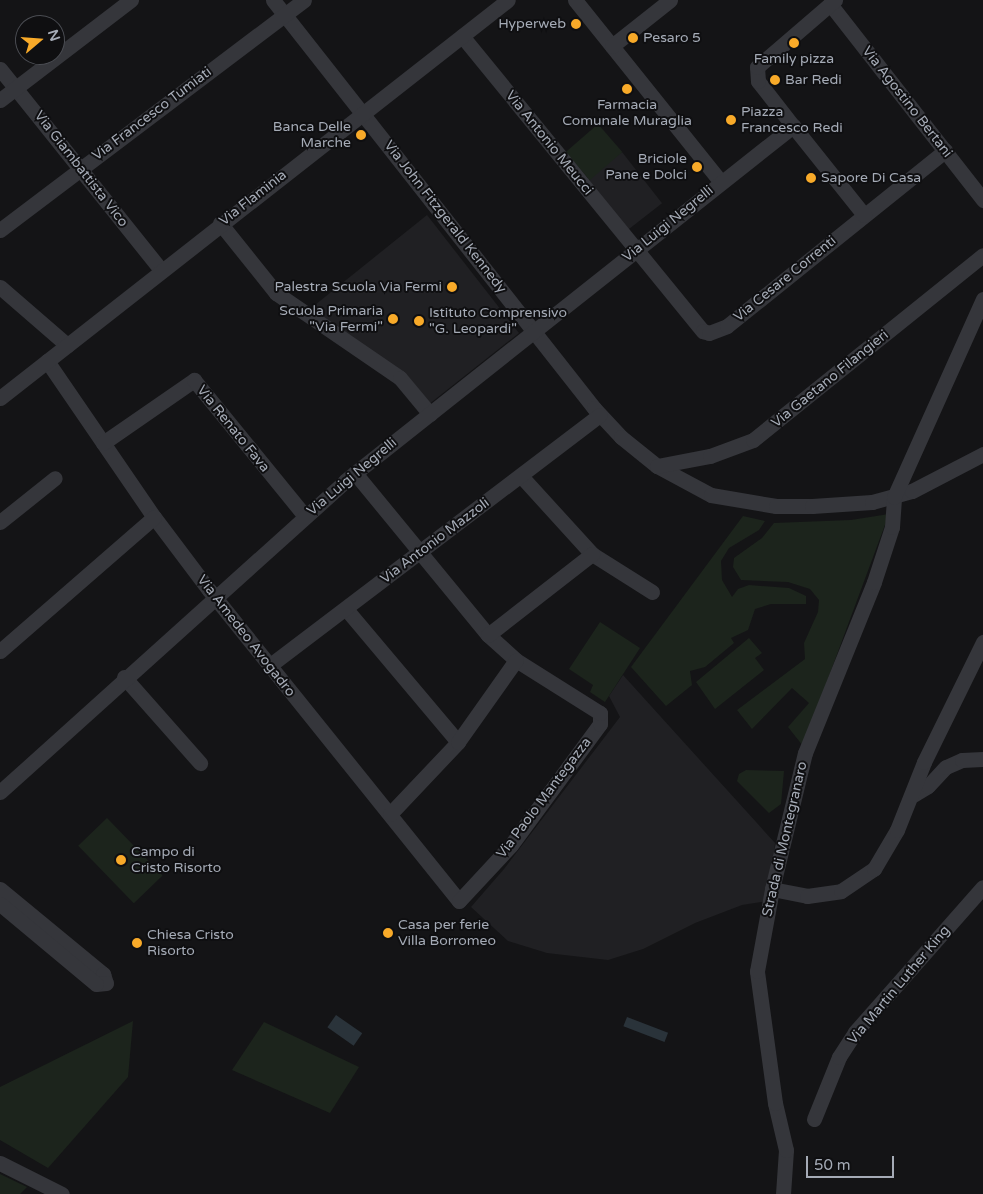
<!DOCTYPE html>
<style>
body{margin:0}
#map{position:relative;width:983px;height:1194px;overflow:hidden;background:#141416;font-family:"Varela Round",sans-serif}
div>[style]{position:absolute}
.built>*{inset:0;background:#202023;transform-origin:0 0}
.green>*{inset:0;background:#1c241c;transform-origin:0 0}
.water>*{inset:0;background:#2a333a;transform-origin:0 0}
.minor>*{height:15px;margin:-7.5px;padding:0 7.5px;transform-origin:7.5px;border-radius:7.5px;background:#35363b}
.dots>*{width:14px;height:14px;translate:-50% -50%;box-sizing:border-box;border:2px solid #0f0f11;border-radius:50%}
span{translate:-50% -50%;white-space:nowrap;text-align:center;line-height:1.15;-webkit-text-stroke:4px #0f0f11;paint-order:stroke}
.poi-label{font-size:14px;color:#a5abb6}
.right{translate:-100% -50%;text-align:right}
.left{translate:0 -50%;text-align:left}
.street-label{font-size:14px;color:#a5abb6}
.north{position:absolute;left:15px;top:15px;width:50px;height:50px;box-sizing:border-box;background:#0f0f11;border:1px solid #4b4d53;border-radius:50%;rotate:72deg;font-size:14px;font-weight:700;line-height:20px;text-align:center;color:#a5abb6}
.north::after{content:'';display:block;margin:auto;width:18px;height:22px;background:#f8aa29;clip-path:polygon(50% 0,100% 100%,50% 72%,0 100%)}
.scale{position:absolute;left:806px;top:1156px;width:88px;height:22px;box-sizing:border-box;border:2px solid #a5abb6;border-top:0;padding-left:6px;font-size:15px;line-height:18px;white-space:nowrap;color:#a5abb6;-webkit-text-stroke:4px #0f0f11;paint-order:stroke}
</style>
<div id="map">
<div class="built">
<i style="left:622px;top:152px;width:65px;height:46px;rotate:52deg"></i>
<i style="clip-path:polygon(427px 215px,519px 333px,428px 405px,310px 309px)"></i>
<i style="clip-path:polygon(623px 675px,775px 843px,768px 901px,742px 905px,695px 923px,643px 949px,608px 960px,547px 953px,508px 941px,471px 907px,504px 869px,620px 717px,609px 696px)"></i>
</div>
<div class="green">
<i style="left:598px;top:124px;width:37px;height:43px;rotate:49deg"></i>
<i style="clip-path:polygon(889px 514px,803px 746px,788px 727px,809px 703px,792px 688px,752px 729px,737px 710px,805px 659px,804px 643px,818px 612px,819px 600px,810px 589px,788px 582px,741px 580px,733px 567px,734px 558px,762px 538px,774px 523px,851px 520px)"></i>
<i style="clip-path:polygon(743px 516px,765px 521px,759px 530px,729px 548px,721px 561px,722px 580px,732px 597px,738px 589px,749px 585px,789px 588px,806px 596px,806px 604px,771px 604px,755px 609px,748px 630px,731px 638px,734px 643px,705px 667px,690px 671px,692px 685px,666px 706px,631px 667px)"></i>
<i style="clip-path:polygon(600px 622px,640px 648px,605px 702px,590px 692px,593px 685px,569px 669px)"></i>
<i style="clip-path:polygon(749px 638px,762px 653px,755px 658px,764px 670px,715px 709px,696px 682px)"></i>
<i style="clip-path:polygon(746px 770px,784px 771px,781px 804px,769px 813px,737px 781px,739px 774px)"></i>
<i style="left:107px;top:818px;width:80px;height:40px;rotate:46deg"></i>
<i style="clip-path:polygon(133px 1021px,128px 1077px,48px 1168px,0 1140px,0 1087px)"></i>
<i style="clip-path:polygon(264px 1022px,359px 1067px,330px 1113px,232px 1070px)"></i>
<i style="clip-path:polygon(0 1174px,27px 1187px,20px 1194px,0 1194px)"></i>
</div>
<div class="water">
<i style="left:336px;top:1015px;width:32px;height:15px;rotate:35deg"></i>
<i style="left:627px;top:1017px;width:44px;height:10px;rotate:21deg"></i>
</div>
<div class="minor">
<i style="left:273px;top:0;width:519px;rotate:51.81deg"></i>
<i style="left:594px;top:408px;width:40px;rotate:47deg"></i>
<i style="left:621px;top:437px;width:46px;rotate:38.9deg"></i>
<i style="left:657px;top:466px;width:61px;rotate:28.2deg"></i>
<i style="left:711px;top:495px;width:66px;rotate:9.6deg"></i>
<i style="left:776px;top:506px;width:36px"></i>
<i style="left:812px;top:506px;width:60px;rotate:-3.8deg"></i>
<i style="left:872px;top:502px;width:41px;rotate:-15.4deg"></i>
<i style="left:912px;top:491px;width:80px;rotate:-27.5deg"></i>
<i style="left:575px;top:0;width:232px;rotate:51.3deg"></i>
<i style="left:830px;top:4px;width:249px;rotate:52deg"></i>
<i style="left:462px;top:36px;width:381px;rotate:50.8deg"></i>
<i style="left:703px;top:331px;width:6px;rotate:18deg"></i>
<i style="left:709px;top:333px;width:19px;rotate:-21deg"></i>
<i style="left:727px;top:326px;width:280px;rotate:-38.8deg"></i>
<i style="left:612px;top:46px;width:74px;rotate:-38.4deg"></i>
<i style="left:0;top:69px;width:258px;rotate:51.3deg"></i>
<i style="left:0;top:100px;width:165px;rotate:-37.4deg"></i>
<i style="left:793px;top:126px;width:114px;rotate:51.4deg"></i>
<i style="left:220px;top:223px;width:90px;rotate:51.3deg"></i>
<i style="left:276px;top:293px;width:150px;rotate:34.4deg"></i>
<i style="left:400px;top:378px;width:47px;rotate:50.2deg"></i>
<i style="left:0;top:230px;width:381px;rotate:-37.1deg"></i>
<i style="left:0;top:287px;width:89px;rotate:40.9deg"></i>
<i style="left:47px;top:361px;width:189px;rotate:55.6deg"></i>
<i style="left:154px;top:517px;width:91px;rotate:53deg"></i>
<i style="left:209px;top:590px;width:399px;rotate:51.2deg"></i>
<i style="left:459px;top:901px;width:76px;rotate:-47.1deg"></i>
<i style="left:511px;top:845px;width:150px;rotate:-53.7deg"></i>
<i style="left:600px;top:724px;width:11px;rotate:-90deg"></i>
<i style="left:600px;top:713px;width:99px;rotate:-147.8deg"></i>
<i style="left:516px;top:660px;width:38px;rotate:-138deg"></i>
<i style="left:488px;top:635px;width:210px;rotate:-129.4deg"></i>
<i style="left:0;top:398px;width:645px;rotate:-38.08deg"></i>
<i style="left:103px;top:443px;width:111px;rotate:-34.7deg"></i>
<i style="left:194px;top:380px;width:176px;rotate:50.8deg"></i>
<i style="left:657px;top:466px;width:54px;rotate:-10.7deg"></i>
<i style="left:710px;top:456px;width:46px;rotate:-20.4deg"></i>
<i style="left:753px;top:440px;width:295px;rotate:-38.8deg"></i>
<i style="left:521px;top:476px;width:105px;rotate:47.7deg"></i>
<i style="left:592px;top:554px;width:71px;rotate:32.3deg"></i>
<i style="left:0;top:522px;width:70px;rotate:-38.7deg"></i>
<i style="left:346px;top:609px;width:174px;rotate:49.9deg"></i>
<i style="left:488px;top:635px;width:132px;rotate:-37.9deg"></i>
<i style="left:0;top:651px;width:204px;rotate:-41deg"></i>
<i style="left:269px;top:666px;width:415px;rotate:-37.2deg"></i>
<i style="left:124px;top:677px;width:115px;rotate:48.5deg"></i>
<i style="left:0;top:792px;width:464px;rotate:-42deg"></i>
<i style="left:345px;top:481px;width:572px;rotate:-38.39deg"></i>
<i style="left:793px;top:126px;width:57px;rotate:-127.9deg"></i>
<i style="left:758px;top:81px;width:14px;rotate:-94deg"></i>
<i style="left:757px;top:67px;width:103px;rotate:-40.7deg"></i>
<i style="left:913px;top:795px;width:17px;rotate:-31deg"></i>
<i style="left:928px;top:786px;width:26px;rotate:-47deg"></i>
<i style="left:946px;top:767px;width:17px;rotate:-24deg"></i>
<i style="left:962px;top:760px;width:21px;rotate:-3deg"></i>
<i style="left:390px;top:814px;width:99px;rotate:-46.6deg"></i>
<i style="left:458px;top:742px;width:100px;rotate:-54.7deg"></i>
<i style="left:0;top:889px;width:134px;rotate:39.5deg"></i>
<i style="left:103px;top:974px;width:9px;rotate:72deg"></i>
<i style="left:106px;top:983px;width:10px;rotate:174deg"></i>
<i style="left:96px;top:984px;width:125px;rotate:-140.2deg"></i>
<i style="left:772px;top:889px;width:36px;rotate:11deg"></i>
<i style="left:807px;top:896px;width:34px;rotate:-8deg"></i>
<i style="left:841px;top:891px;width:40px;rotate:-34deg"></i>
<i style="left:874px;top:869px;width:45px;rotate:-59.5deg"></i>
<i style="left:897px;top:830px;width:73px;rotate:-68.3deg"></i>
<i style="left:924px;top:762px;width:134px;rotate:-63.8deg"></i>
<i style="left:814px;top:1119px;width:67px;rotate:-68deg"></i>
<i style="left:839px;top:1057px;width:30px;rotate:-57deg"></i>
<i style="left:855px;top:1032px;width:193px;rotate:-48.6deg"></i>
<i style="left:0;top:1163px;width:69px;rotate:26.6deg"></i>
<i style="left:783px;top:1194px;width:44px;rotate:-86.1deg"></i>
<i style="left:786px;top:1150px;width:48px;rotate:-103.2deg"></i>
<i style="left:775px;top:1103px;width:133px;rotate:-97.8deg"></i>
<i style="left:757px;top:971px;width:83px;rotate:-79.6deg"></i>
<i style="left:772px;top:889px;width:140px;rotate:-76.4deg"></i>
<i style="left:805px;top:753px;width:184px;rotate:-68deg"></i>
<i style="left:874px;top:582px;width:58px;rotate:-71.9deg"></i>
<i style="left:892px;top:527px;width:30px;rotate:-86deg"></i>
<i style="left:894px;top:497px;width:217px;rotate:-65.8deg"></i>
</div>
<div class="dots">
<i style="left:576px;top:24px;background:#f8aa29"></i>
<i style="left:633px;top:38px;background:#f8aa29"></i>
<i style="left:794px;top:43px;background:#f8aa29"></i>
<i style="left:775px;top:80px;background:#f8aa29"></i>
<i style="left:627px;top:89px;background:#f8aa29"></i>
<i style="left:731px;top:120px;background:#f8aa29"></i>
<i style="left:361px;top:135px;background:#f8aa29"></i>
<i style="left:697px;top:167px;background:#f8aa29"></i>
<i style="left:811px;top:178px;background:#f8aa29"></i>
<i style="left:452px;top:287px;background:#f8aa29"></i>
<i style="left:393px;top:319px;background:#f8aa29"></i>
<i style="left:419px;top:321px;background:#f8aa29"></i>
<i style="left:121px;top:860px;background:#f8aa29"></i>
<i style="left:388px;top:933px;background:#f8aa29"></i>
<i style="left:137px;top:943px;background:#f8aa29"></i>
</div>
<div class="poi-label">
<span class="right" style="left:566px;top:24px">Hyperweb</span>
<span class="left" style="left:643px;top:38px">Pesaro 5</span>
<span style="left:794px;top:59px">Family pizza</span>
<span class="left" style="left:785px;top:80px">Bar Redi</span>
<span style="left:627px;top:113px">Farmacia<br>Comunale Muraglia</span>
<span class="left" style="left:741px;top:120px">Piazza<br>Francesco Redi</span>
<span class="right" style="left:351px;top:135px">Banca Delle<br>Marche</span>
<span class="right" style="left:687px;top:167px">Briciole<br>Pane e Dolci</span>
<span class="left" style="left:821px;top:178px">Sapore Di Casa</span>
<span class="right" style="left:442px;top:287px">Palestra Scuola Via Fermi</span>
<span class="right" style="left:383px;top:319px">Scuola Primaria<br>"Via Fermi"</span>
<span class="left" style="left:429px;top:321px">Istituto Comprensivo<br>"G. Leopardi"</span>
<span class="left" style="left:131px;top:860px">Campo di<br>Cristo Risorto</span>
<span class="left" style="left:398px;top:933px">Casa per ferie<br>Villa Borromeo</span>
<span class="left" style="left:147px;top:943px">Chiesa Cristo<br>Risorto</span>
</div>
<div class="street-label">
<span style="left:907px;top:102px;rotate:52deg">Via Agostino Bertani</span>
<span style="left:152px;top:114px;rotate:-37deg">Via Francesco Tumiati</span>
<span style="left:549px;top:143px;rotate:51deg">Via Antonio Meucci</span>
<span style="left:81px;top:169px;rotate:52deg">Via Giambattista Vico</span>
<span style="left:253px;top:198px;rotate:-38deg">Via Flaminia</span>
<span style="left:445px;top:217px;rotate:52deg">Via John Fitzgerald Kennedy</span>
<span style="left:668px;top:224px;rotate:-39deg">Via Luigi Negrelli</span>
<span style="left:785px;top:279px;rotate:-39deg">Via Cesare Correnti</span>
<span style="left:830px;top:379px;rotate:-39deg">Via Gaetano Filangieri</span>
<span style="left:233px;top:429px;rotate:51deg">Via Renato Fava</span>
<span style="left:352px;top:477px;rotate:-40deg">Via Luigi Negrelli</span>
<span style="left:435px;top:541px;rotate:-37deg">Via Antonio Mazzoli</span>
<span style="left:246px;top:636px;rotate:52deg">Via Amedeo Avogadro</span>
<span style="left:544px;top:798px;rotate:-53deg">Via Paolo Mantegazza</span>
<span style="left:785px;top:839px;rotate:-77deg">Strada di Montegranaro</span>
<span style="left:899px;top:985px;rotate:-50deg">Via Martin Luther King</span>
</div>
<div class="north">N</div>
<div class="scale">50 m</div>
</div>
